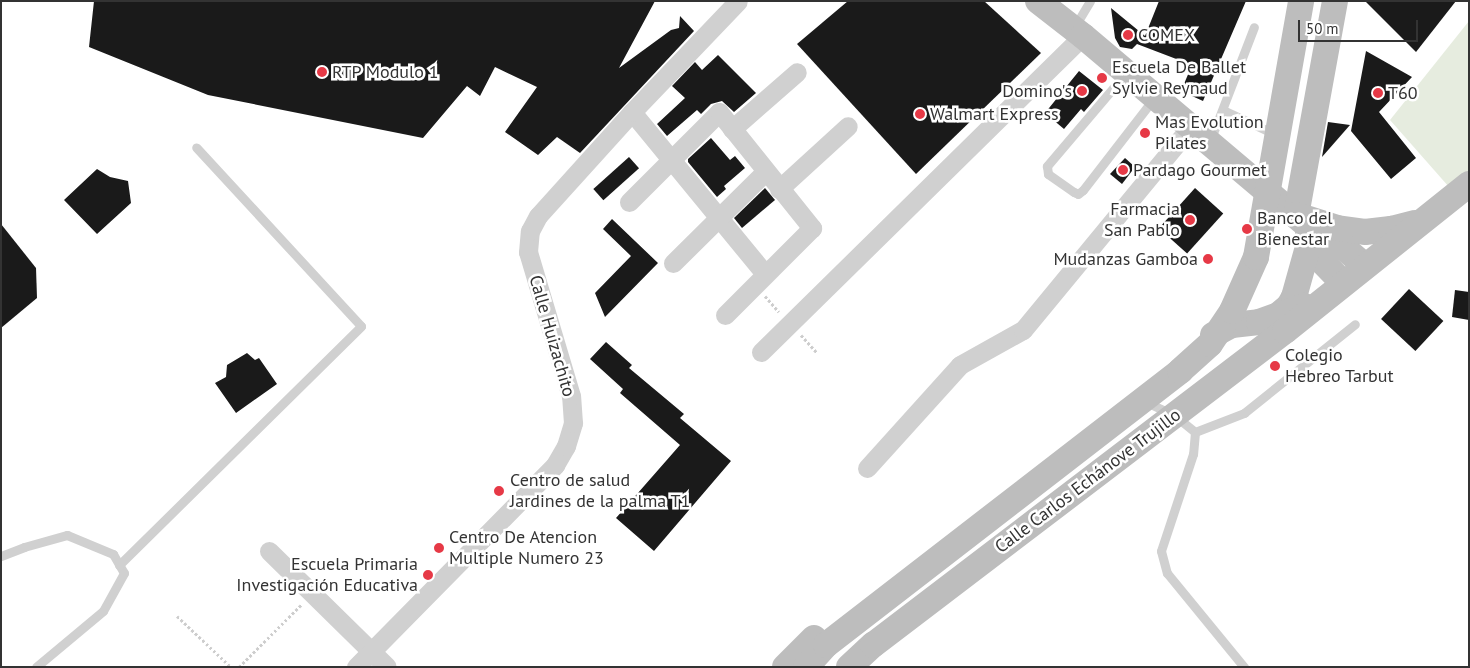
<!DOCTYPE html>
<meta charset="utf-8">
<style>
body{margin:0}
#map{position:relative;width:1470px;height:668px;overflow:hidden;background:#fff;font-family:"PT Sans",sans-serif}
div>[style]{position:absolute}
.green>*{inset:0;background:#e6ecdf}
.building>*{inset:0;background:#1a1a1a;transform-origin:0 0}
.path>*{height:3px;margin-top:-1.5px;transform-origin:0;background:repeating-linear-gradient(90deg,#cdcdcd 0 2.5px,transparent 0 5px)}
.lane>*{height:9px;margin:-4.5px;padding:0 4.5px;transform-origin:4.5px;border-radius:4.5px;background:#d0d0d0}
.street>*{height:19px;margin:-9.5px;padding:0 9.5px;transform-origin:9.5px;border-radius:9.5px;background:#d0d0d0}
.secondary>*{height:26px;margin:-13px;padding:0 13px;transform-origin:13px;border-radius:13px;background:#bdbdbd}
.dots>*{width:14px;height:14px;translate:-50% -50%;box-sizing:border-box;border:2px solid #fff;border-radius:50%}
span{translate:-50% -50%;white-space:nowrap;text-align:center;line-height:1.15;-webkit-text-stroke:5px #fff;paint-order:stroke}
.poi-label{font-size:18px;color:#333}
.left{translate:0 -50%;text-align:left}
.right{translate:-100% -50%;text-align:right}
.street-label{font-size:18px;color:#333}
.frame{position:absolute;inset:0;border:2px solid #333;pointer-events:none}
.scale{position:absolute;left:1298px;top:20px;width:120px;height:22px;box-sizing:border-box;border:2px solid #333;border-top:0;padding-left:6px;font-size:15px;line-height:18px;white-space:nowrap;color:#333;-webkit-text-stroke:4px #fff;paint-order:stroke}
</style>
<div id="map">
<div class="green">
<i style="clip-path:polygon(1469px 21px,1469px 171px,1449px 187px,1390px 120px)"></i>
</div>
<div class="building">
<i style="clip-path:polygon(94px 1px,655px 1px,619px 68px,671px 30px,679px 28px,680px 16px,694px 31px,580px 153px,557px 137px,538px 155px,505px 132px,537px 87px,495px 67px,480px 96px,467px 86px,423px 138px,208px 95px,89px 47px)"></i>
<i style="clip-path:polygon(848px 1px,984px 1px,1041px 53px,916px 174px,797px 44px)"></i>
<i style="clip-path:polygon(1159px 1px,1246px 1px,1203px 101px,1181px 91px,1192px 65px,1137px 44px,1132px 49px,1120px 47px,1115px 38px,1111px 8px,1145px 36px)"></i>
<i style="clip-path:polygon(1365px 1px,1456px 1px,1416px 52px)"></i>
<i style="clip-path:polygon(1366px 51px,1412px 77px,1379px 112px,1416px 158px,1391px 179px,1351px 131px)"></i>
<i style="clip-path:polygon(718px 55px,756px 93px,734px 112px,722px 101px,711px 104px,701px 114px,697px 110px,667px 136px,657px 124px,685px 98px,672px 86px,695px 62px,702px 70px)"></i>
<i style="clip-path:polygon(1079px 71px,1103px 90px,1084px 112px,1081px 109px,1064px 129px,1045px 113px)"></i>
<i style="clip-path:polygon(1328px 122px,1350px 125px,1322px 157px)"></i>
<i style="clip-path:polygon(711px 138px,730px 160px,735px 156px,745px 168px,724px 186px,726px 189px,717px 197px,688px 162px,688px 159px)"></i>
<i style="left:629px;top:157px;width:15px;height:48px;rotate:48deg"></i>
<i style="clip-path:polygon(1125px 158px,1135px 167px,1122px 184px,1110px 174px)"></i>
<i style="clip-path:polygon(97px 169px,110px 177px,128px 181px,131px 203px,97px 234px,64px 200px)"></i>
<i style="clip-path:polygon(765px 188px,775px 200px,742px 228px,734px 218px)"></i>
<i style="left:1195px;top:188px;width:38px;height:54px;rotate:42deg"></i>
<i style="clip-path:polygon(612px 219px,658px 263px,605px 317px,595px 293px,631px 256px,603px 229px)"></i>
<i style="clip-path:polygon(1px 224px,36px 268px,37px 298px,1px 328px)"></i>
<i style="left:1409px;top:289px;width:47px;height:41px;rotate:43deg"></i>
<i style="clip-path:polygon(1455px 290px,1469px 292px,1469px 320px,1452px 317px)"></i>
<i style="clip-path:polygon(606px 342px,632px 365px,629px 368px,684px 414px,680px 418px,731px 461px,654px 551px,616px 518px,680px 445px,620px 393px,623px 389px,590px 359px)"></i>
<i style="clip-path:polygon(247px 353px,255px 360px,259px 358px,277px 384px,236px 413px,215px 383px,226px 377px,227px 365px)"></i>
</div>
<div class="path">
<i style="left:765px;top:296px;width:21px;rotate:49deg"></i>
<i style="left:801px;top:335px;width:24px;rotate:48deg"></i>
<i style="left:177px;top:616px;width:74px;rotate:43.4deg"></i>
<i style="left:239px;top:667px;width:88px;rotate:-45deg"></i>
</div>
<div class="lane">
<i style="left:1075px;top:26px;width:29px;rotate:-59deg"></i>
<i style="left:1125px;top:74px;width:121px;rotate:130.3deg"></i>
<i style="left:1047px;top:166px;width:8px;rotate:83deg"></i>
<i style="left:1048px;top:174px;width:32px;rotate:35deg"></i>
<i style="left:1074px;top:192px;width:4px;rotate:27deg"></i>
<i style="left:1078px;top:194px;width:6px;rotate:-39deg"></i>
<i style="left:1083px;top:190px;width:116px;rotate:-52.3deg"></i>
<i style="left:1223px;top:110px;width:50px;rotate:25deg"></i>
<i style="left:1210px;top:141px;width:122px;rotate:-68.9deg"></i>
<i style="left:1146px;top:402px;width:31px;rotate:25deg"></i>
<i style="left:1174px;top:415px;width:27px;rotate:39deg"></i>
<i style="left:1195px;top:432px;width:22px;rotate:95deg"></i>
<i style="left:1193px;top:454px;width:102px;rotate:108.3deg"></i>
<i style="left:1161px;top:551px;width:23px;rotate:75deg"></i>
<i style="left:1167px;top:573px;width:122px;rotate:50.7deg"></i>
<i style="left:1195px;top:432px;width:53px;rotate:-21.2deg"></i>
<i style="left:1244px;top:413px;width:142px;rotate:-38.7deg"></i>
<i style="left:1px;top:556px;width:25px;rotate:-21deg"></i>
<i style="left:24px;top:547px;width:45px;rotate:-15.6deg"></i>
<i style="left:67px;top:535px;width:50px;rotate:22.4deg"></i>
<i style="left:113px;top:554px;width:22px;rotate:60deg"></i>
<i style="left:124px;top:573px;width:43px;rotate:118.9deg"></i>
<i style="left:103px;top:611px;width:87px;rotate:140.1deg"></i>
<i style="left:119px;top:565px;width:340px;rotate:-44.6deg"></i>
<i style="left:361px;top:326px;width:243px;rotate:-132.7deg"></i>
</div>
<div class="street">
<i style="left:632px;top:112px;width:210px;rotate:50.6deg"></i>
<i style="left:732px;top:129px;width:86px;rotate:-41.2deg"></i>
<i style="left:779px;top:189px;width:93px;rotate:-42.4deg"></i>
<i style="left:629px;top:202px;width:127px;rotate:-45deg"></i>
<i style="left:719px;top:112px;width:149px;rotate:51.3deg"></i>
<i style="left:812px;top:228px;width:123px;rotate:135deg"></i>
<i style="left:673px;top:263px;width:129px;rotate:-44.7deg"></i>
<i style="left:761px;top:352px;width:451px;rotate:-44.5deg"></i>
<i style="left:867px;top:468px;width:139px;rotate:-47.9deg"></i>
<i style="left:960px;top:365px;width:72px;rotate:-29.1deg"></i>
<i style="left:1023px;top:330px;width:264px;rotate:-50.5deg"></i>
<i style="left:269px;top:551px;width:165px;rotate:44.5deg"></i>
<i style="left:356px;top:667px;width:284px;rotate:-45.4deg"></i>
<i style="left:555px;top:465px;width:22px;rotate:-60deg"></i>
<i style="left:566px;top:446px;width:24px;rotate:-73deg"></i>
<i style="left:573px;top:423px;width:27px;rotate:-94deg"></i>
<i style="left:571px;top:396px;width:150px;rotate:-106.6deg"></i>
<i style="left:528px;top:252px;width:21px;rotate:-85deg"></i>
<i style="left:530px;top:231px;width:17px;rotate:-62deg"></i>
<i style="left:538px;top:216px;width:140px;rotate:-47.9deg"></i>
<i style="left:632px;top:112px;width:153px;rotate:-46.3deg"></i>
</div>
<div class="secondary">
<i style="left:1038px;top:1px;width:57px;rotate:37.9deg"></i>
<i style="left:1083px;top:36px;width:296px;rotate:40.2deg"></i>
<i style="left:1309px;top:227px;width:12px;rotate:9deg"></i>
<i style="left:1321px;top:229px;width:7px;rotate:34deg"></i>
<i style="left:1327px;top:233px;width:50px;rotate:41deg"></i>
<i style="left:1335px;top:1px;width:218px;rotate:100.3deg"></i>
<i style="left:1296px;top:215px;width:43px;rotate:17.6deg"></i>
<i style="left:1337px;top:228px;width:28px;rotate:8deg"></i>
<i style="left:1365px;top:232px;width:26px;rotate:-7deg"></i>
<i style="left:1391px;top:229px;width:25px;rotate:-14deg"></i>
<i style="left:1308px;top:233px;width:14px;rotate:90deg"></i>
<i style="left:1308px;top:247px;width:50px;rotate:45.8deg"></i>
<i style="left:1276px;top:317px;width:17px;rotate:-40deg"></i>
<i style="left:1289px;top:306px;width:10px;rotate:-61deg"></i>
<i style="left:1294px;top:297px;width:52px;rotate:-74.4deg"></i>
<i style="left:1213px;top:335px;width:21px;rotate:-28deg"></i>
<i style="left:1232px;top:325px;width:27px;rotate:-6deg"></i>
<i style="left:1259px;top:322px;width:48px;rotate:-19.6deg"></i>
<i style="left:785px;top:667px;width:41px;rotate:-45deg"></i>
<i style="left:806px;top:667px;width:30px;rotate:-48deg"></i>
<i style="left:826px;top:645px;width:448px;rotate:-37.7deg"></i>
<i style="left:1180px;top:371px;width:40px;rotate:-42deg"></i>
<i style="left:1210px;top:344px;width:40px;rotate:-56deg"></i>
<i style="left:1232px;top:311px;width:59px;rotate:-66deg"></i>
<i style="left:1256px;top:257px;width:260px;rotate:-80deg"></i>
<i style="left:849px;top:667px;width:33px;rotate:-43deg"></i>
<i style="left:873px;top:645px;width:518px;rotate:-37.31deg"></i>
<i style="left:1285px;top:331px;width:236px;rotate:-38.6deg"></i>
</div>
<div class="dots">
<i style="left:1128px;top:35px;background:#e63946"></i>
<i style="left:322px;top:72px;background:#e63946"></i>
<i style="left:1102px;top:78px;background:#e63946"></i>
<i style="left:1082px;top:91px;background:#e63946"></i>
<i style="left:1378px;top:93px;background:#e63946"></i>
<i style="left:920px;top:114px;background:#e63946"></i>
<i style="left:1145px;top:133px;background:#e63946"></i>
<i style="left:1123px;top:170px;background:#e63946"></i>
<i style="left:1190px;top:220px;background:#e63946"></i>
<i style="left:1247px;top:229px;background:#e63946"></i>
<i style="left:1208px;top:259px;background:#e63946"></i>
<i style="left:1275px;top:366px;background:#e63946"></i>
<i style="left:499px;top:491px;background:#e63946"></i>
<i style="left:439px;top:548px;background:#e63946"></i>
<i style="left:428px;top:575px;background:#e63946"></i>
</div>
<div class="poi-label">
<span class="left" style="left:1138px;top:35px">COMEX</span>
<span class="left" style="left:1112px;top:78px">Escuela De Ballet<br>Sylvie Reynaud</span>
<span class="left" style="left:332px;top:72px">RTP Modulo 1</span>
<span class="right" style="left:1072px;top:91px">Domino's</span>
<span class="left" style="left:1388px;top:93px">T60</span>
<span class="left" style="left:930px;top:114px">Walmart Express</span>
<span class="left" style="left:1155px;top:133px">Mas Evolution<br>Pilates</span>
<span class="left" style="left:1133px;top:170px">Pardago Gourmet</span>
<span class="right" style="left:1180px;top:220px">Farmacia<br>San Pablo</span>
<span class="left" style="left:1257px;top:229px">Banco del<br>Bienestar</span>
<span class="right" style="left:1198px;top:259px">Mudanzas Gamboa</span>
<span class="left" style="left:1285px;top:366px">Colegio<br>Hebreo Tarbut</span>
<span class="left" style="left:510px;top:491px">Centro de salud<br>Jardines de la palma T1</span>
<span class="left" style="left:449px;top:548px">Centro De Atencion<br>Multiple Numero 23</span>
<span class="right" style="left:418px;top:575px">Escuela Primaria<br>Investigación Educativa</span>
</div>
<div class="street-label">
<span style="left:552px;top:336px;rotate:74deg">Calle Huizachito</span>
<span style="left:1088px;top:481px;rotate:-37deg">Calle Carlos Echánove Trujillo</span>
</div>
<div class="frame"></div>
<div class="scale">50 m</div>
</div>
